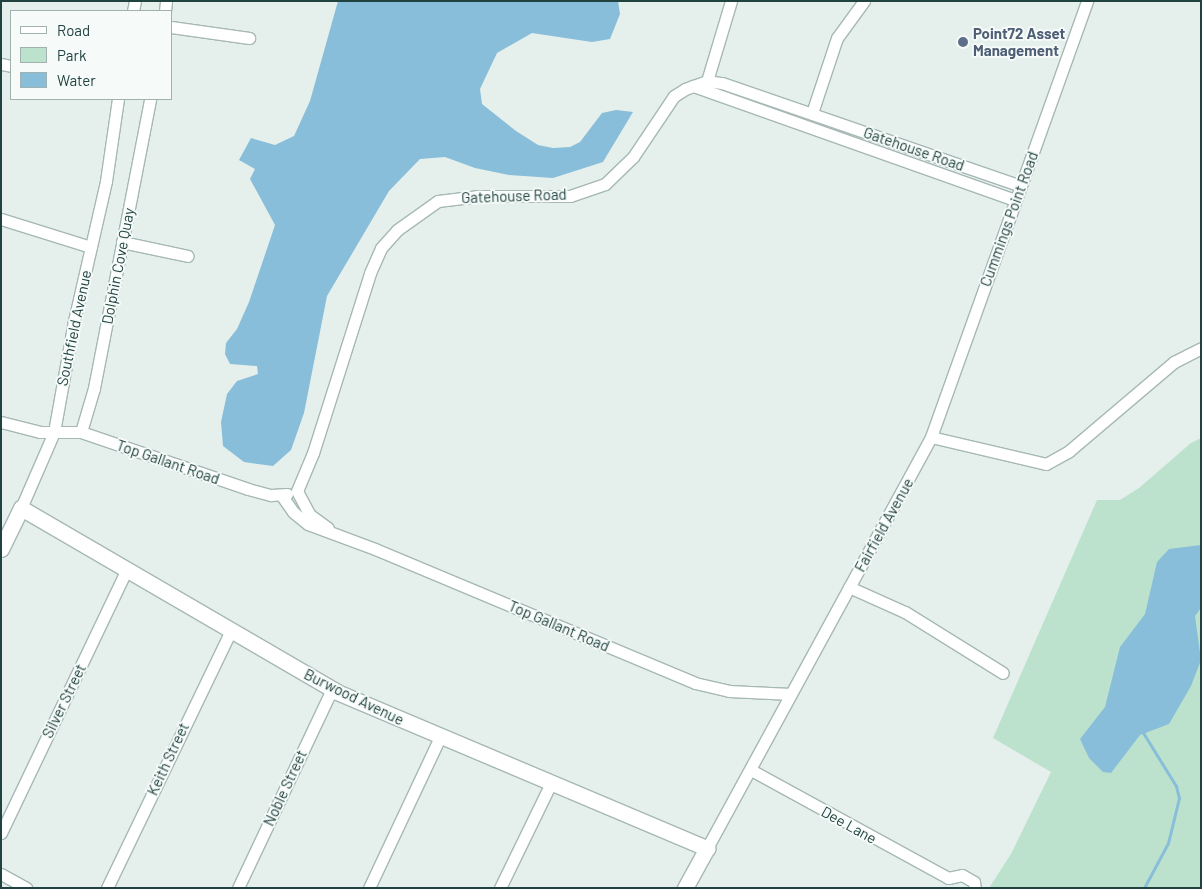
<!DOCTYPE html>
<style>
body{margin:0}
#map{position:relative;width:1202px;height:889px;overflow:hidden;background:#e5efec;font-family:Barlow,sans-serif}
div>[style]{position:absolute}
.green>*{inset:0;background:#bce2cd}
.water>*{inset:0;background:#88bed9}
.stream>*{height:3px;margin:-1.5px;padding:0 1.5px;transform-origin:1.5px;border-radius:1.5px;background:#88bed9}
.roads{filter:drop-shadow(1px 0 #a6b8b5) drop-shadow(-1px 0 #a6b8b5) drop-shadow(0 1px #a6b8b5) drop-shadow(0 -1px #a6b8b5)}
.street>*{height:11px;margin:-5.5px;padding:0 5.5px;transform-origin:5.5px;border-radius:5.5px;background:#fff}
.secondary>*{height:15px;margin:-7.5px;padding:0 7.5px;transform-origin:7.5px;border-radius:7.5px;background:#fff}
.dots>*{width:14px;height:14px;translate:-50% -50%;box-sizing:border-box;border:2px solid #f6fbf9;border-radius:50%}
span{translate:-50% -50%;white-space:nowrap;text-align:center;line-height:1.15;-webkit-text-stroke:4px #f6fbf9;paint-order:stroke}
.service-label{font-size:15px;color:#4e5e75;font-weight:700}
.left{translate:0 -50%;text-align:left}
.street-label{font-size:15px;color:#214340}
.frame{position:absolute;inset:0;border:2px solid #214340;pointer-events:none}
.legend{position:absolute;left:10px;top:10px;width:162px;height:90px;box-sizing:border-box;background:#f6fbf9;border:1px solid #a1b1af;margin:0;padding:6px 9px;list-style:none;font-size:15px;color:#214340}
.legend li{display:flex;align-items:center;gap:10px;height:25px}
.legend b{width:25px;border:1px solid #a1b1af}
</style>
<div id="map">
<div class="green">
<i style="clip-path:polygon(1201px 438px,1201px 888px,989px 888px,1011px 854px,1051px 772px,993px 738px,1097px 500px,1120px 500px,1139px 488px,1191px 443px)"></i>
</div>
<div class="water">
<i style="clip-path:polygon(338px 1px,618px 1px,620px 14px,610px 39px,592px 42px,532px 33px,497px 53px,480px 89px,482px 104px,516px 131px,538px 145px,553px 148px,570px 147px,580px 142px,602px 113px,616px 110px,633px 112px,603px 162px,553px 178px,509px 175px,475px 168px,445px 157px,420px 159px,389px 191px,327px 296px,304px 413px,291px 450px,273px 466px,244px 462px,223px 446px,221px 422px,227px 394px,237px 381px,258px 374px,257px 366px,230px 364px,225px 354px,226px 343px,237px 329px,249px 302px,275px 225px,250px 179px,255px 169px,239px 160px,251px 138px,275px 145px,294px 136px,310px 101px)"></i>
<i style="clip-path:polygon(1201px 545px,1201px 608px,1195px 616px,1201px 660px,1191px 686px,1169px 724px,1140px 735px,1111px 773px,1103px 772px,1089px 758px,1080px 739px,1105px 707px,1120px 647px,1145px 614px,1157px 562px,1169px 549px)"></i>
</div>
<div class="stream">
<i style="left:1142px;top:731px;width:65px;rotate:58.3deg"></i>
<i style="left:1176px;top:786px;width:12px;rotate:76deg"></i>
<i style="left:1179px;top:798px;width:46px;rotate:103.7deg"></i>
<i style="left:1168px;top:843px;width:51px;rotate:118.1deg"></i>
</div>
<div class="roads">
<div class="street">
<i style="left:133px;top:11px;width:10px;rotate:-79deg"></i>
<i style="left:165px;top:11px;width:10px;rotate:-84deg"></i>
<i style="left:171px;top:27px;width:79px;rotate:8deg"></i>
<i style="left:1px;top:64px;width:10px;rotate:11deg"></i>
<i style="left:707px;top:81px;width:84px;rotate:-73.3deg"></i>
<i style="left:693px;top:86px;width:342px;rotate:19.5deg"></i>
<i style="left:812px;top:113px;width:79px;rotate:-71.6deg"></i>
<i style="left:837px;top:38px;width:46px;rotate:-53.9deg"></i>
<i style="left:1px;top:219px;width:94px;rotate:17.3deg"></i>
<i style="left:122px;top:242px;width:67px;rotate:12deg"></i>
<i style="left:1px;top:422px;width:40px;rotate:14.4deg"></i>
<i style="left:40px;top:432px;width:41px"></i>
<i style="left:81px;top:432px;width:176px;rotate:18.8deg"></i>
<i style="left:248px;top:489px;width:24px;rotate:15deg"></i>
<i style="left:271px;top:495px;width:16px;rotate:-4deg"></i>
<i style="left:81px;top:432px;width:46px;rotate:-73.5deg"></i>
<i style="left:94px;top:388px;width:294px;rotate:-79deg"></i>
<i style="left:931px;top:437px;width:118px;rotate:13.2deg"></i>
<i style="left:1046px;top:464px;width:26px;rotate:-29deg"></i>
<i style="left:1069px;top:451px;width:138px;rotate:-40.3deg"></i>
<i style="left:1174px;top:362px;width:30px;rotate:-27deg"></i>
<i style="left:297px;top:491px;width:41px;rotate:-67.2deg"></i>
<i style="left:313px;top:453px;width:189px;rotate:-72.4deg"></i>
<i style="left:370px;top:273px;width:27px;rotate:-66deg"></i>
<i style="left:381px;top:248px;width:24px;rotate:-48deg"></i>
<i style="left:397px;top:230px;width:50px;rotate:-35.3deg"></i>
<i style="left:438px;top:201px;width:39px;rotate:-7deg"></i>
<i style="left:477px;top:196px;width:93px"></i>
<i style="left:570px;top:196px;width:37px;rotate:-19deg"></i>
<i style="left:605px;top:184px;width:39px;rotate:-44deg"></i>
<i style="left:633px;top:157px;width:73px;rotate:-56.1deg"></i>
<i style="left:674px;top:96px;width:13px;rotate:-32deg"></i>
<i style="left:685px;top:89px;width:23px;rotate:-20deg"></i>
<i style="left:707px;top:81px;width:15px;rotate:8deg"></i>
<i style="left:722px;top:83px;width:316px;rotate:19deg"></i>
<i style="left:297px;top:491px;width:27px;rotate:62deg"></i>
<i style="left:310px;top:515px;width:22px;rotate:36deg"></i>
<i style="left:282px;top:496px;width:19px;rotate:55deg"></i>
<i style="left:293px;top:512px;width:19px;rotate:39deg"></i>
<i style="left:308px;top:524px;width:72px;rotate:20.5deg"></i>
<i style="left:375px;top:549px;width:347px;rotate:22.7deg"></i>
<i style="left:695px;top:683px;width:35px;rotate:13deg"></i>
<i style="left:729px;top:691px;width:62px;rotate:2.8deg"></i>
<i style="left:21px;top:508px;width:83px;rotate:-66.5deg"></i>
<i style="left:54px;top:432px;width:113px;rotate:-79.8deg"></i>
<i style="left:74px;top:321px;width:144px;rotate:-77.1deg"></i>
<i style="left:106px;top:181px;width:83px;rotate:-81.7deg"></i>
<i style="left:849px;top:587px;width:61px;rotate:24.1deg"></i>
<i style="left:905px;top:612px;width:115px;rotate:31.9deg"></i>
<i style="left:751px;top:770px;width:225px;rotate:28.7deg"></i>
<i style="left:1px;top:833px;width:293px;rotate:-64.5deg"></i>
<i style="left:707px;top:848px;width:468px;rotate:-61.4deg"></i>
<i style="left:931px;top:437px;width:463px;rotate:-70.3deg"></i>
<i style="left:1px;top:874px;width:29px;rotate:29deg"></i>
<i style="left:948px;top:878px;width:14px;rotate:-12deg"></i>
<i style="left:962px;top:875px;width:14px;rotate:30deg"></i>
<i style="left:974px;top:882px;width:6px;rotate:81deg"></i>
<i style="left:107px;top:888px;width:286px;rotate:-64.3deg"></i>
<i style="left:238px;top:888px;width:220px;rotate:-64.7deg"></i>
<i style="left:369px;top:888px;width:167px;rotate:-64.8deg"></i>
<i style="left:500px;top:888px;width:117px;rotate:-64.1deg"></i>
</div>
<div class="secondary">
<i style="left:1px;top:549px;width:46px;rotate:-64deg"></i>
<i style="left:21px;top:508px;width:366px;rotate:30.2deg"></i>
<i style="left:337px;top:692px;width:402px;rotate:22.9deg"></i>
<i style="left:707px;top:848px;width:46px;rotate:118.8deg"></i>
</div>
</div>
<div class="dots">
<i style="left:963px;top:42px;background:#5c6f8a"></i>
</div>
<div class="service-label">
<span class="left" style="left:973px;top:42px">Point72 Asset<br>Management</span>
</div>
<div class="street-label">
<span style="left:914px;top:149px;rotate:19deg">Gatehouse Road</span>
<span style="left:514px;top:196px;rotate:-2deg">Gatehouse Road</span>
<span style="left:1009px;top:219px;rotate:-70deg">Cummings Point Road</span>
<span style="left:118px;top:266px;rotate:-79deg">Dolphin Cove Quay</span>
<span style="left:74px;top:328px;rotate:-78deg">Southfield Avenue</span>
<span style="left:168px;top:462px;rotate:19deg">Top Gallant Road</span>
<span style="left:884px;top:525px;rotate:-61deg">Fairfield Avenue</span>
<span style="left:559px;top:626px;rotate:23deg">Top Gallant Road</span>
<span style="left:354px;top:697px;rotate:26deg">Burwood Avenue</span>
<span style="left:64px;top:701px;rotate:-64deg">Silver Street</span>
<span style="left:168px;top:759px;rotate:-65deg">Keith Street</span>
<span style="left:285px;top:788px;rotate:-65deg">Noble Street</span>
<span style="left:849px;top:825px;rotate:29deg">Dee Lane</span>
</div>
<div class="frame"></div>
<ul class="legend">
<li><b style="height:6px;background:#fff"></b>Road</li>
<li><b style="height:14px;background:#bce2cd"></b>Park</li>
<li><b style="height:14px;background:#88bed9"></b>Water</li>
</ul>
</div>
